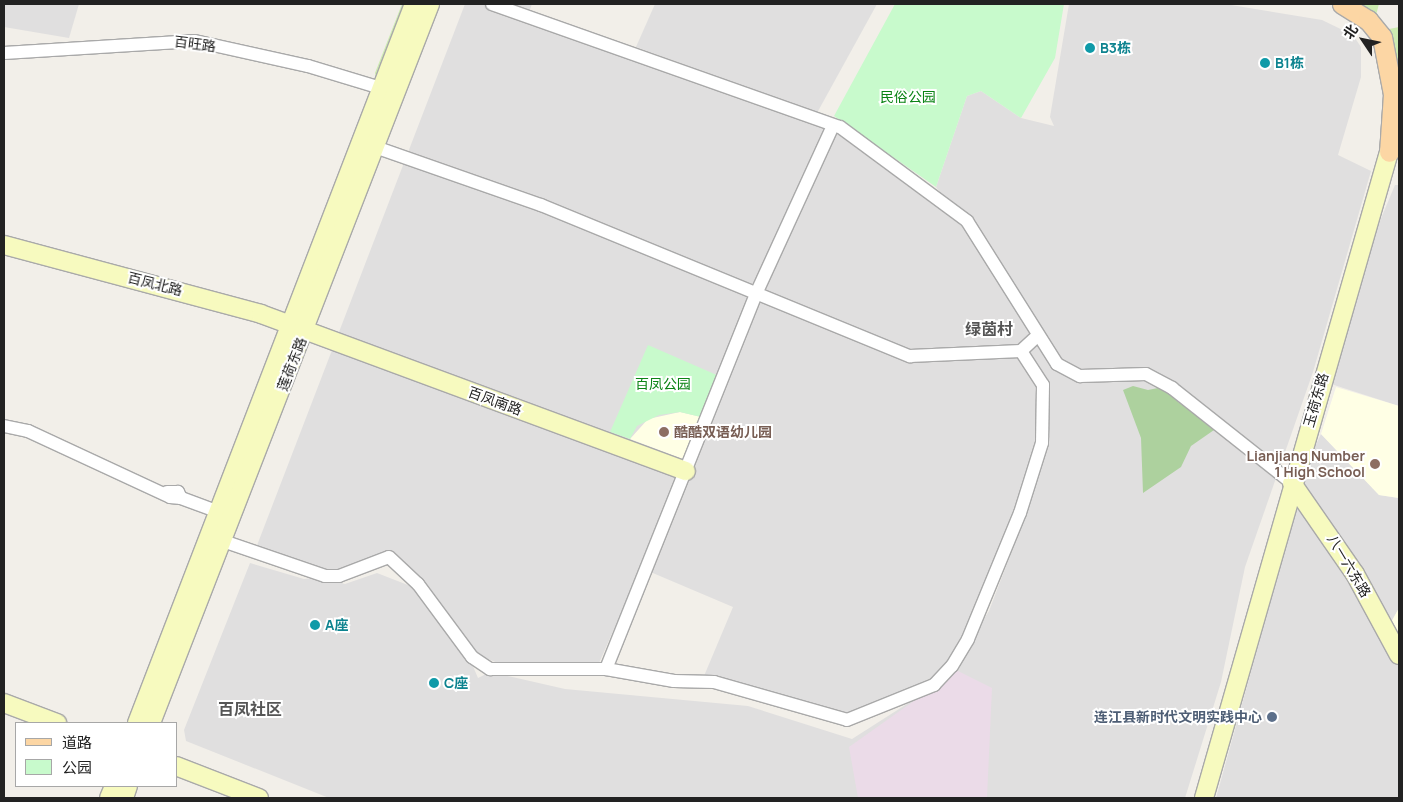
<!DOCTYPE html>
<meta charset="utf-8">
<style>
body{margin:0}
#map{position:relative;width:1403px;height:802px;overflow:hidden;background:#f2efe9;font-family:Manrope,"Noto Sans SC",sans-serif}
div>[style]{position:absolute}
.residential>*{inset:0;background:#e0dfdf}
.industrial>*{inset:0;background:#ebdbe8}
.education>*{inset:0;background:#ffffe5}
.grass>*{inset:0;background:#cdebb0}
.forest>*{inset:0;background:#add19e}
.park>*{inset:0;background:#c8facc}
.roads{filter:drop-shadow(1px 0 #a9a9a9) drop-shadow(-1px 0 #a9a9a9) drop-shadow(0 1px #a9a9a9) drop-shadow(0 -1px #a9a9a9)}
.street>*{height:12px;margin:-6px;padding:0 6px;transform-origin:6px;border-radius:6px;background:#fff}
.secondary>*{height:18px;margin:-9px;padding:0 9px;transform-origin:9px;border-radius:9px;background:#f7fabf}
.primary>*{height:19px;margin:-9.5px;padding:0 9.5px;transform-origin:9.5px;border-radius:9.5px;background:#fcd6a4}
.dots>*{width:14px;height:14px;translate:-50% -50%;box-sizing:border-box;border:2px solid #fff;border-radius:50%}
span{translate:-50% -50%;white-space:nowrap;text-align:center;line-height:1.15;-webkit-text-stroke:4px #fff;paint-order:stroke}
.street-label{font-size:14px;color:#222}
.culture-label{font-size:14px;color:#0d838f;font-weight:700}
.left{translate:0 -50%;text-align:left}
.park-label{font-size:14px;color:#0c8416}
.education-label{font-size:14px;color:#785e54;font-weight:700}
.right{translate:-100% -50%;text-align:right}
.service-label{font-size:14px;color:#4e5e75;font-weight:700}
.quarter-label{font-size:16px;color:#555;font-weight:700}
.frame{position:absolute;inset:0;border:5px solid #222;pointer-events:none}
.legend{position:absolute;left:15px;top:722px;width:162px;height:65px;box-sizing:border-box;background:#fff;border:1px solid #a7a7a7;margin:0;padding:6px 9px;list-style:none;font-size:15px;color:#222}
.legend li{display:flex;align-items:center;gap:10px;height:25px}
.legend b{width:25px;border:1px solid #a7a7a7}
.north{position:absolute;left:1338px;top:15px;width:50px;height:50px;-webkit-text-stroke:4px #fff;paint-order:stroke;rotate:304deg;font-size:14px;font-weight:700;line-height:20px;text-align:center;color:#222}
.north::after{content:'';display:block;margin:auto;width:18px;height:22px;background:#222;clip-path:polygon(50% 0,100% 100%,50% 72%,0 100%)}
</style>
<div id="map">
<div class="residential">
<i style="clip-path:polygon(4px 4px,79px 4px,69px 38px,4px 27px)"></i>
<i style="clip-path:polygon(465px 4px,532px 4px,529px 12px,838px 130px,946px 200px,936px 187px,967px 96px,981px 91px,1021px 118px,1054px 126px,1050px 117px,1069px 4px,1225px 4px,1322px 20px,1353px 35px,1361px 47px,1361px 77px,1338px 155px,1371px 171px,1313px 372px,1245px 567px,1221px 682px,1185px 798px,329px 798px,186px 741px,184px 730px,250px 563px,304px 579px,321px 577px,345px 584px,377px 573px,413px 587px,472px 664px,478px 678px,490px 672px,565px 689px,748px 706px,852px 739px,935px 686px,952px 668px,989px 611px,1027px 511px,1038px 446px,1016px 512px,963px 638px,943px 673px,847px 715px,719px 677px,704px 676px,733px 607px,641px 568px,599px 663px,500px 664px,474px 653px,427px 584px,400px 560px,327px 572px,256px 548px)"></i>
<i style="clip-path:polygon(655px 4px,877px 4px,817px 113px,636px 47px)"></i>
<i style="clip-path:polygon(1395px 185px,1399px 185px,1399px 406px,1328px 383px,1372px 240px)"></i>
<i style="clip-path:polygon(1321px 434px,1379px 495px,1399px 498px,1399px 608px,1389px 626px,1301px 491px,1305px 468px)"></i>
<i style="clip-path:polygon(1297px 506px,1399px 659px,1399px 798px,1216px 798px)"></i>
</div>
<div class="industrial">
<i style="clip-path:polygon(952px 668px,992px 688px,987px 798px,858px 798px,849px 747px,935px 686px)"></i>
</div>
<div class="education">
<i style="clip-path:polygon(1336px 387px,1399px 406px,1399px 498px,1379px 495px,1321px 434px)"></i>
<i style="clip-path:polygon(680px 412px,701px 417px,683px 459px,630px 439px,648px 419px)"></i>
<i style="clip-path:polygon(1399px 608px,1399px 644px,1389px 626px)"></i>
</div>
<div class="grass">
<i style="clip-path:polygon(402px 4px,408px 4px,376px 78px,375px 73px)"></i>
<i style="clip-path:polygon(1352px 4px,1379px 4px,1375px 19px)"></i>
<i style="clip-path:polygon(1399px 27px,1399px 67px,1398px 67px,1384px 30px)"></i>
</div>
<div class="forest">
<i style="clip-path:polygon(1133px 386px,1148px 390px,1163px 387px,1178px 402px,1211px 423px,1214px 430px,1191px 446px,1181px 467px,1143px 493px,1141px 438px,1123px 390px)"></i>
</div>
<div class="park">
<i style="clip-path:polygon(895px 4px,1064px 4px,1055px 58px,1021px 118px,981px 91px,967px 96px,936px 187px,834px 116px)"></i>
<i style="clip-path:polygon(648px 345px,719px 376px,701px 417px,680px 412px,659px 415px,637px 426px,630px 439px,610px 432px)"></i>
</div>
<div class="roads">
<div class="street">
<i style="left:492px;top:4px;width:369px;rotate:19.5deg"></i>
<i style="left:840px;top:127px;width:158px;rotate:36.5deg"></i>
<i style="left:967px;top:221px;width:169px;rotate:57.8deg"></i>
<i style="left:1057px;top:364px;width:26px;rotate:28deg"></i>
<i style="left:1080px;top:376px;width:66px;rotate:-1.7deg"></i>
<i style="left:1146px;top:374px;width:30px;rotate:28deg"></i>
<i style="left:1172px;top:388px;width:153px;rotate:38.4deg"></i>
<i style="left:4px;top:53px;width:191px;rotate:-3.6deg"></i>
<i style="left:195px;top:41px;width:116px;rotate:12.5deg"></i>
<i style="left:308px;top:66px;width:76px;rotate:16.8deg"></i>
<i style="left:375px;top:147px;width:176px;rotate:19.3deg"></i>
<i style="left:541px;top:205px;width:399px;rotate:22.3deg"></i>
<i style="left:910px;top:356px;width:111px;rotate:-2.6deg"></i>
<i style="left:1021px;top:351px;width:23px;rotate:-43deg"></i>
<i style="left:4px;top:426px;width:25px;rotate:12deg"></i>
<i style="left:28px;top:431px;width:157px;rotate:24.9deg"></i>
<i style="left:170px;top:497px;width:11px;rotate:5deg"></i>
<i style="left:181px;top:498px;width:7px;rotate:-117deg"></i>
<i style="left:178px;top:492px;width:11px;rotate:180deg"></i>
<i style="left:181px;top:498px;width:40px;rotate:20.2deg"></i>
<i style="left:223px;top:541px;width:108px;rotate:18.9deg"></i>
<i style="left:325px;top:576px;width:14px"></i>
<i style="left:339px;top:576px;width:53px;rotate:-20.8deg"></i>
<i style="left:389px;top:557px;width:40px;rotate:43deg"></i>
<i style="left:418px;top:584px;width:91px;rotate:53.5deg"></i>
<i style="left:472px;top:657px;width:22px;rotate:34deg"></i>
<i style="left:490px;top:669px;width:116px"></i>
<i style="left:606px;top:669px;width:69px;rotate:10deg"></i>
<i style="left:674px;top:681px;width:40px;rotate:1.4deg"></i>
<i style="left:714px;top:682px;width:138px;rotate:15.9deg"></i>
<i style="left:847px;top:720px;width:94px;rotate:-21.9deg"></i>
<i style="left:934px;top:685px;width:26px;rotate:-47deg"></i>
<i style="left:952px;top:666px;width:31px;rotate:-59deg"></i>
<i style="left:968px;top:639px;width:136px;rotate:-67.6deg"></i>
<i style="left:1020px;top:513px;width:73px;rotate:-72.6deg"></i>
<i style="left:1042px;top:443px;width:58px;rotate:-89deg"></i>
<i style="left:1043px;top:385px;width:40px;rotate:-122.9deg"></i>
<i style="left:606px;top:669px;width:402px;rotate:-68.2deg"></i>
<i style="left:755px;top:296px;width:187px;rotate:-65.4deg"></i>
</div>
<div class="secondary">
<i style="left:4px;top:245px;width:266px;rotate:15deg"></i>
<i style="left:261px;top:314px;width:453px;rotate:20.3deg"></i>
<i style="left:1292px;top:483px;width:111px;rotate:55.3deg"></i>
<i style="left:1355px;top:574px;width:92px;rotate:61.5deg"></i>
<i style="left:4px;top:703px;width:57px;rotate:20.7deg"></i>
<i style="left:137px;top:723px;width:771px;rotate:-68.93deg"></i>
<i style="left:151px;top:723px;width:771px;rotate:-68.79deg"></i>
<i style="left:176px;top:766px;width:89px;rotate:21.1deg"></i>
<i style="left:109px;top:798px;width:13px;rotate:-67deg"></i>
<i style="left:124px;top:798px;width:13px;rotate:-72deg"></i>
<i style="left:1204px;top:798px;width:687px;rotate:-74.02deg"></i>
</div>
<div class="primary">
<i style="left:1342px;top:4px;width:31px;rotate:32deg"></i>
<i style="left:1368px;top:20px;width:22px;rotate:51deg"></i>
<i style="left:1382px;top:37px;width:58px;rotate:79.1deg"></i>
<i style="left:1393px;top:94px;width:58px;rotate:93.9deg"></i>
</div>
</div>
<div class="dots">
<i style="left:1090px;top:48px;background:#0f9aa8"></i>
<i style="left:1265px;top:63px;background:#0f9aa8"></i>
<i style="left:664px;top:432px;background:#8d6e63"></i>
<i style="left:1375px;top:464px;background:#8d6e63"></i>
<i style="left:315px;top:625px;background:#0f9aa8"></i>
<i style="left:434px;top:683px;background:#0f9aa8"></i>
<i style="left:1272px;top:717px;background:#5c6f8a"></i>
</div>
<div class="street-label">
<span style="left:195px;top:44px;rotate:7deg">百旺路</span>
<span style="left:155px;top:284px;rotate:14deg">百凤北路</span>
<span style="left:292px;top:364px;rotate:-69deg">莲荷东路</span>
<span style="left:1316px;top:400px;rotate:-74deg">玉荷东路</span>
<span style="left:495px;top:401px;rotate:20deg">百凤南路</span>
<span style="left:1349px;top:566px;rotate:59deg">八一六东路</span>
</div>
<div class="culture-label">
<span class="left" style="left:1100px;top:48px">B3栋</span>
<span class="left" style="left:1275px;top:63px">B1栋</span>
<span class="left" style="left:325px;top:625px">A座</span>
<span class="left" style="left:444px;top:683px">C座</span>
</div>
<div class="park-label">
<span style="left:908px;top:97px">民俗公园</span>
<span style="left:663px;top:384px">百凤公园</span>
</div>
<div class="education-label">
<span class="left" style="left:674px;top:432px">酷酷双语幼儿园</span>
<span class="right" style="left:1365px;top:464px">Lianjiang Number<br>1 High School</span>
</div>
<div class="service-label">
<span class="right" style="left:1262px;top:717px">连江县新时代文明实践中心</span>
</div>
<div class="quarter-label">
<span style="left:989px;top:329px">绿茵村</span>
<span style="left:250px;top:709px">百凤社区</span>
</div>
<div class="frame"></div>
<ul class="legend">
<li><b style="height:6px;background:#fcd6a4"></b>道路</li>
<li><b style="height:14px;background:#c8facc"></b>公园</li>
</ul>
<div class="north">北</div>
</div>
